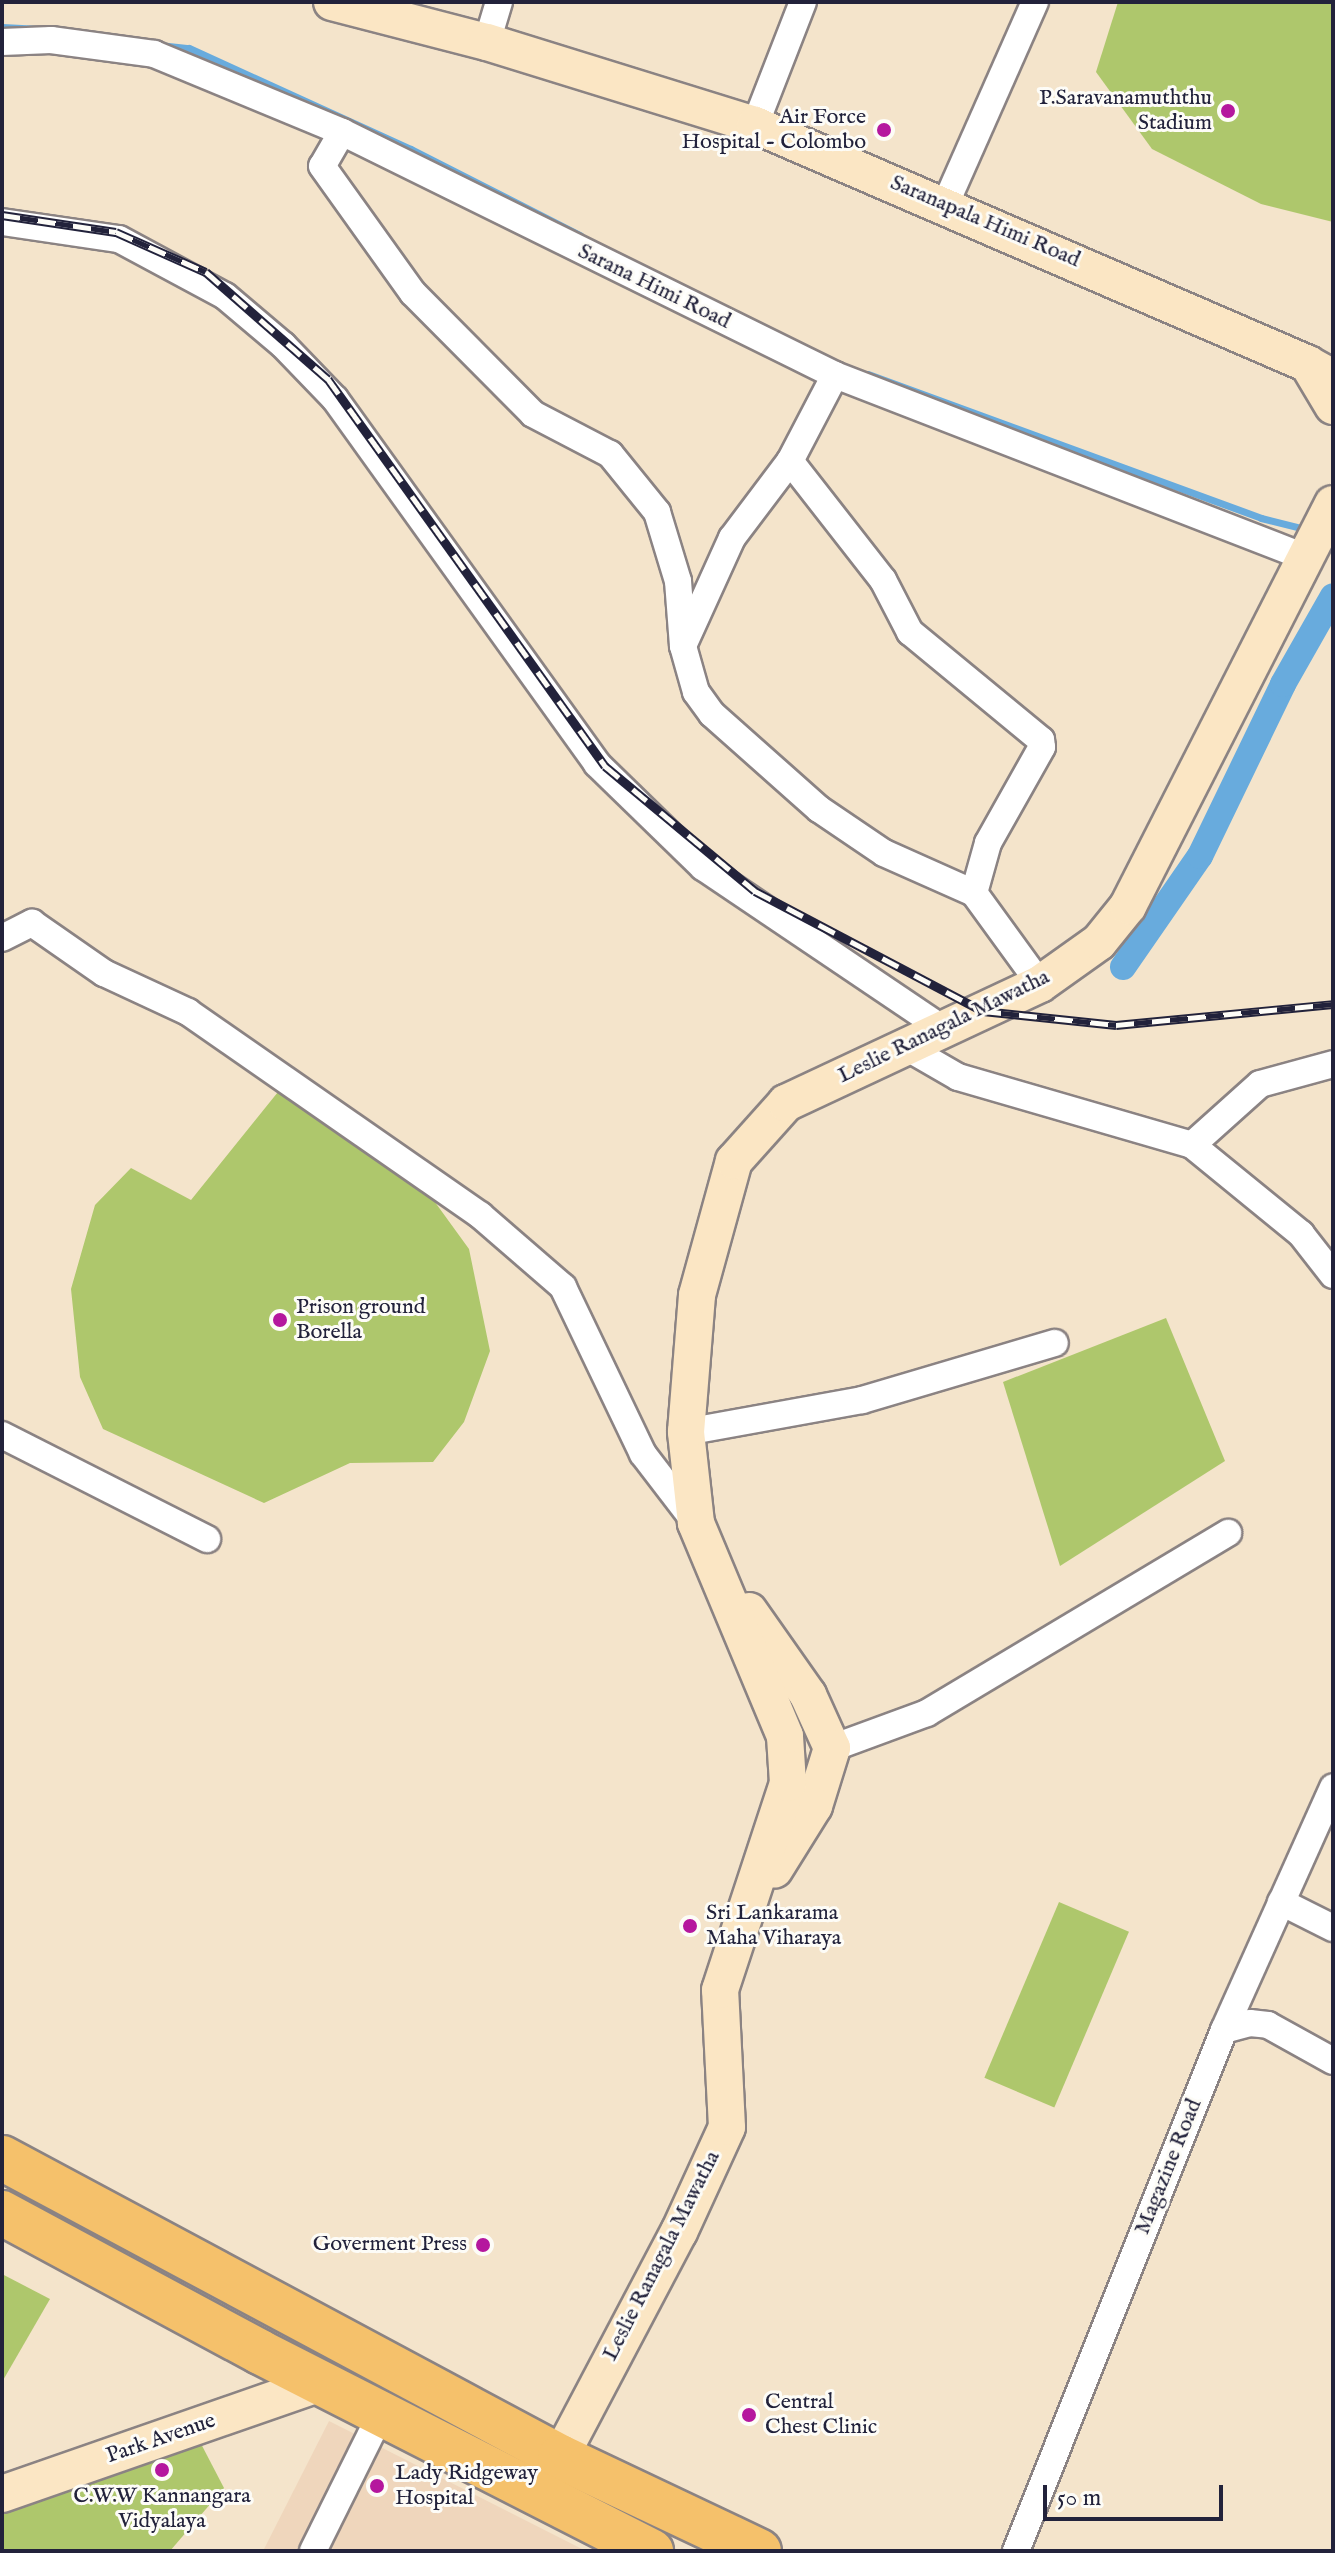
<!DOCTYPE html>
<style>
body{margin:0}
#map{position:relative;width:1335px;height:2553px;overflow:hidden;background:#f4e4cb;font-family:"IM FELL English",serif}
div>[style]{position:absolute}
.built>*{inset:0;background:#efd6bc}
.green>*{inset:0;background:#aec76c;transform-origin:0 0}
.stream>*{height:7px;margin:-3.5px;padding:0 3.5px;transform-origin:3.5px;border-radius:3.5px;background:#68abdd}
.canal>*{height:26px;margin:-13px;padding:0 13px;transform-origin:13px;border-radius:13px;background:#68abdd}
.roads{filter:drop-shadow(2px 0 #8b8383) drop-shadow(-2px 0 #8b8383) drop-shadow(0 2px #8b8383) drop-shadow(0 -2px #8b8383)}
.street>*{height:26px;margin:-13px;padding:0 13px;transform-origin:13px;border-radius:13px;background:#fff}
.secondary>*{height:36px;margin:-18px;padding:0 18px;transform-origin:18px;border-radius:18px;background:#fbe6c4}
.highway>*{height:44px;margin:-22px;padding:0 22px;transform-origin:22px;border-radius:22px;background:#f5c16b}
.rail>*{height:9px;margin-top:-4.5px;transform-origin:0;background:repeating-linear-gradient(90deg,#fdfcf7 0 18px,#22223b 0 36px);box-sizing:border-box;border-block:2px solid #22223b}
.dots>*{width:22px;height:22px;translate:-50% -50%;box-sizing:border-box;border:4px solid #fdfcf7;border-radius:50%}
span{translate:-50% -50%;white-space:nowrap;text-align:center;line-height:1.15;-webkit-text-stroke:6px #fdfcf7;paint-order:stroke}
.poi-label{font-size:22px;color:#22223b}
.right{translate:-100% -50%;text-align:right}
.left{translate:0 -50%;text-align:left}
.street-label{font-size:22px;color:#22223b}
.frame{position:absolute;inset:0;border:4px solid #22223b;pointer-events:none}
.scale{position:absolute;left:1043px;top:2485px;width:180px;height:36px;box-sizing:border-box;border:4px solid #22223b;border-top:0;padding-left:10px;font-size:24px;line-height:28px;white-space:nowrap;color:#22223b;-webkit-text-stroke:6px #fdfcf7;paint-order:stroke}
</style>
<div id="map">
<div class="built">
<i style="clip-path:polygon(329px 2421px,586px 2551px,263px 2551px)"></i>
</div>
<div class="green">
<i style="clip-path:polygon(1118px 2px,1333px 2px,1333px 222px,1261px 204px,1152px 149px,1096px 72px)"></i>
<i style="clip-path:polygon(282px 1087px,343px 1120px,432px 1198px,469px 1249px,490px 1351px,464px 1422px,433px 1462px,350px 1463px,264px 1503px,103px 1429px,80px 1377px,71px 1289px,95px 1205px,131px 1168px,191px 1200px)"></i>
<i style="clip-path:polygon(1166px 1318px,1225px 1461px,1060px 1566px,1003px 1382px)"></i>
<i style="left:1059px;top:1902px;width:76px;height:191px;rotate:23deg"></i>
<i style="clip-path:polygon(2px 2274px,50px 2299px,2px 2382px)"></i>
<i style="clip-path:polygon(198px 2438px,224px 2488px,170px 2551px,2px 2551px,2px 2502px)"></i>
</div>
<div class="stream">
<i style="left:2px;top:27px;width:34px;rotate:3deg"></i>
<i style="left:159px;top:45px;width:30px;rotate:6deg"></i>
<i style="left:189px;top:48px;width:244px;rotate:24.5deg"></i>
<i style="left:411px;top:149px;width:190px;rotate:27deg"></i>
<i style="left:868px;top:374px;width:419px;rotate:20.1deg"></i>
<i style="left:1261px;top:518px;width:49px;rotate:14deg"></i>
</div>
<div class="canal">
<i style="left:1123px;top:967px;width:135px;rotate:-55.3deg"></i>
<i style="left:1200px;top:856px;width:191px;rotate:-64.2deg"></i>
<i style="left:1283px;top:684px;width:101px;rotate:-60.4deg"></i>
</div>
<div class="roads">
<div class="street">
<i style="left:2px;top:42px;width:49px;rotate:-2.3deg"></i>
<i style="left:51px;top:40px;width:104px;rotate:7.7deg"></i>
<i style="left:154px;top:54px;width:204px;rotate:22.5deg"></i>
<i style="left:342px;top:132px;width:550px;rotate:26.24deg"></i>
<i style="left:835px;top:375px;width:504px;rotate:21.17deg"></i>
<i style="left:487px;top:42px;width:42px;rotate:-73.3deg"></i>
<i style="left:755px;top:125px;width:132px;rotate:-68.7deg"></i>
<i style="left:342px;top:132px;width:39px;rotate:120deg"></i>
<i style="left:322px;top:166px;width:156px;rotate:54.4deg"></i>
<i style="left:413px;top:293px;width:170px;rotate:45.2deg"></i>
<i style="left:533px;top:414px;width:87px;rotate:27.5deg"></i>
<i style="left:610px;top:454px;width:75px;rotate:51deg"></i>
<i style="left:657px;top:512px;width:72px;rotate:73.1deg"></i>
<i style="left:678px;top:581px;width:65px;rotate:85.6deg"></i>
<i style="left:683px;top:646px;width:48px;rotate:74.2deg"></i>
<i style="left:696px;top:692px;width:27px;rotate:54deg"></i>
<i style="left:712px;top:714px;width:143px;rotate:41.6deg"></i>
<i style="left:819px;top:809px;width:78px;rotate:34.1deg"></i>
<i style="left:884px;top:853px;width:98px;rotate:24deg"></i>
<i style="left:974px;top:893px;width:112px;rotate:54deg"></i>
<i style="left:945px;top:205px;width:222px;rotate:-66.1deg"></i>
<i style="left:2px;top:222px;width:118px;rotate:8.3deg"></i>
<i style="left:119px;top:239px;width:120px;rotate:28.3deg"></i>
<i style="left:225px;top:296px;width:76px;rotate:40.2deg"></i>
<i style="left:283px;top:345px;width:75px;rotate:46.1deg"></i>
<i style="left:335px;top:399px;width:449px;rotate:54.3deg"></i>
<i style="left:597px;top:764px;width:148px;rotate:44.2deg"></i>
<i style="left:703px;top:867px;width:290px;rotate:34deg"></i>
<i style="left:835px;top:375px;width:97px;rotate:117.6deg"></i>
<i style="left:790px;top:461px;width:151px;rotate:52deg"></i>
<i style="left:883px;top:580px;width:59px;rotate:62.6deg"></i>
<i style="left:910px;top:632px;width:170px;rotate:39.5deg"></i>
<i style="left:1041px;top:740px;width:7px;rotate:82deg"></i>
<i style="left:1042px;top:747px;width:110px;rotate:119.4deg"></i>
<i style="left:988px;top:843px;width:52px;rotate:105.6deg"></i>
<i style="left:683px;top:646px;width:119px;rotate:-65.6deg"></i>
<i style="left:732px;top:538px;width:96px;rotate:-53deg"></i>
<i style="left:2px;top:938px;width:34px;rotate:-27deg"></i>
<i style="left:32px;top:923px;width:88px;rotate:34.8deg"></i>
<i style="left:104px;top:973px;width:93px;rotate:24.9deg"></i>
<i style="left:188px;top:1012px;width:356px;rotate:34.8deg"></i>
<i style="left:480px;top:1215px;width:110px;rotate:40.9deg"></i>
<i style="left:563px;top:1287px;width:185px;rotate:64.4deg"></i>
<i style="left:643px;top:1454px;width:87px;rotate:52.5deg"></i>
<i style="left:906px;top:1047px;width:60px;rotate:30deg"></i>
<i style="left:958px;top:1077px;width:244px;rotate:16.2deg"></i>
<i style="left:1192px;top:1145px;width:141px;rotate:39.2deg"></i>
<i style="left:1301px;top:1234px;width:52px;rotate:52deg"></i>
<i style="left:1192px;top:1145px;width:91px;rotate:-41.9deg"></i>
<i style="left:1260px;top:1084px;width:76px;rotate:-15.3deg"></i>
<i style="left:686px;top:1432px;width:179px;rotate:-10.3deg"></i>
<i style="left:862px;top:1400px;width:201px;rotate:-16.5deg"></i>
<i style="left:2px;top:1435px;width:230px;rotate:26.9deg"></i>
<i style="left:832px;top:1748px;width:101px;rotate:-20.2deg"></i>
<i style="left:927px;top:1713px;width:351px;rotate:-30.9deg"></i>
<i style="left:1281px;top:1902px;width:58px;rotate:26.6deg"></i>
<i style="left:1224px;top:2030px;width:27px;rotate:-15deg"></i>
<i style="left:1250px;top:2023px;width:18px;rotate:6deg"></i>
<i style="left:1268px;top:2025px;width:74px;rotate:29deg"></i>
<i style="left:313px;top:2551px;width:153px;rotate:-63.6deg"></i>
<i style="left:1016px;top:2551px;width:561px;rotate:-68.24deg"></i>
<i style="left:1224px;top:2030px;width:266px;rotate:-65.8deg"></i>
</div>
<div class="secondary">
<i style="left:332px;top:2px;width:160px;rotate:14.5deg"></i>
<i style="left:487px;top:42px;width:281px;rotate:17.2deg"></i>
<i style="left:755px;top:125px;width:602px;rotate:23.37deg"></i>
<i style="left:1333px;top:378px;width:29px;rotate:-151deg"></i>
<i style="left:1308px;top:364px;width:49px;rotate:59.2deg"></i>
<i style="left:749px;top:1611px;width:103px;rotate:54.9deg"></i>
<i style="left:808px;top:1695px;width:58px;rotate:65.6deg"></i>
<i style="left:832px;top:1748px;width:61px;rotate:107.2deg"></i>
<i style="left:814px;top:1806px;width:75px;rotate:122deg"></i>
<i style="left:548px;top:2480px;width:280px;rotate:-62.2deg"></i>
<i style="left:679px;top:2232px;width:115px;rotate:-65.4deg"></i>
<i style="left:727px;top:2127px;width:137px;rotate:-92.9deg"></i>
<i style="left:720px;top:1990px;width:218px;rotate:-71.8deg"></i>
<i style="left:788px;top:1783px;width:47px;rotate:-93.7deg"></i>
<i style="left:785px;top:1736px;width:231px;rotate:-112.7deg"></i>
<i style="left:696px;top:1523px;width:92px;rotate:-96.3deg"></i>
<i style="left:686px;top:1432px;width:137px;rotate:-85.4deg"></i>
<i style="left:697px;top:1295px;width:139px;rotate:-74.6deg"></i>
<i style="left:734px;top:1161px;width:78px;rotate:-48.1deg"></i>
<i style="left:786px;top:1103px;width:280px;rotate:-25.1deg"></i>
<i style="left:1040px;top:984px;width:72px;rotate:-35.4deg"></i>
<i style="left:1099px;top:942px;width:46px;rotate:-51.1deg"></i>
<i style="left:1128px;top:906px;width:451px;rotate:-63deg"></i>
<i style="left:2px;top:2494px;width:337px;rotate:-19.2deg"></i>
</div>
<div class="highway">
<i style="left:2px;top:2158px;width:633px;rotate:28.18deg"></i>
<i style="left:560px;top:2457px;width:220px;rotate:25.3deg"></i>
<i style="left:2px;top:2213px;width:293px;rotate:28.3deg"></i>
<i style="left:260px;top:2352px;width:439px;rotate:27deg"></i>
</div>
</div>
<div class="rail">
<i style="left:2px;top:215px;width:115px;rotate:8.5deg"></i>
<i style="left:116px;top:232px;width:98px;rotate:24deg"></i>
<i style="left:206px;top:272px;width:162px;rotate:41.3deg"></i>
<i style="left:328px;top:379px;width:476px;rotate:54.4deg"></i>
<i style="left:605px;top:766px;width:195px;rotate:39.8deg"></i>
<i style="left:755px;top:891px;width:258px;rotate:27.8deg"></i>
<i style="left:983px;top:1011px;width:134px;rotate:6deg"></i>
<i style="left:1116px;top:1025px;width:218px;rotate:-5.5deg"></i>
</div>
<div class="dots">
<i style="left:1228px;top:111px;background:#b5179e"></i>
<i style="left:884px;top:130px;background:#b5179e"></i>
<i style="left:280px;top:1320px;background:#b5179e"></i>
<i style="left:690px;top:1926px;background:#b5179e"></i>
<i style="left:483px;top:2245px;background:#b5179e"></i>
<i style="left:749px;top:2415px;background:#b5179e"></i>
<i style="left:162px;top:2470px;background:#b5179e"></i>
<i style="left:377px;top:2486px;background:#b5179e"></i>
</div>
<div class="poi-label">
<span class="right" style="left:1212px;top:111px">P.Saravanamuththu<br>Stadium</span>
<span class="right" style="left:866px;top:130px">Air Force<br>Hospital - Colombo</span>
<span class="left" style="left:296px;top:1320px">Prison ground<br>Borella</span>
<span class="left" style="left:706px;top:1926px">Sri Lankarama<br>Maha Viharaya</span>
<span class="right" style="left:467px;top:2245px">Goverment Press</span>
<span class="left" style="left:765px;top:2415px">Central<br>Chest Clinic</span>
<span class="left" style="left:395px;top:2486px">Lady Ridgeway<br>Hospital</span>
<span style="left:162px;top:2509px">C.W.W Kannangara<br>Vidyalaya</span>
</div>
<div class="street-label">
<span style="left:985px;top:222px;rotate:23deg">Saranapala Himi Road</span>
<span style="left:654px;top:287px;rotate:26deg">Sarana Himi Road</span>
<span style="left:944px;top:1027px;rotate:-26deg">Leslie Ranagala Mawatha</span>
<span style="left:1169px;top:2167px;rotate:-68deg">Magazine Road</span>
<span style="left:662px;top:2256px;rotate:-63deg">Leslie Ranagala Mawatha</span>
<span style="left:161px;top:2439px;rotate:-19deg">Park Avenue</span>
</div>
<div class="frame"></div>
<div class="scale">50 m</div>
</div>
